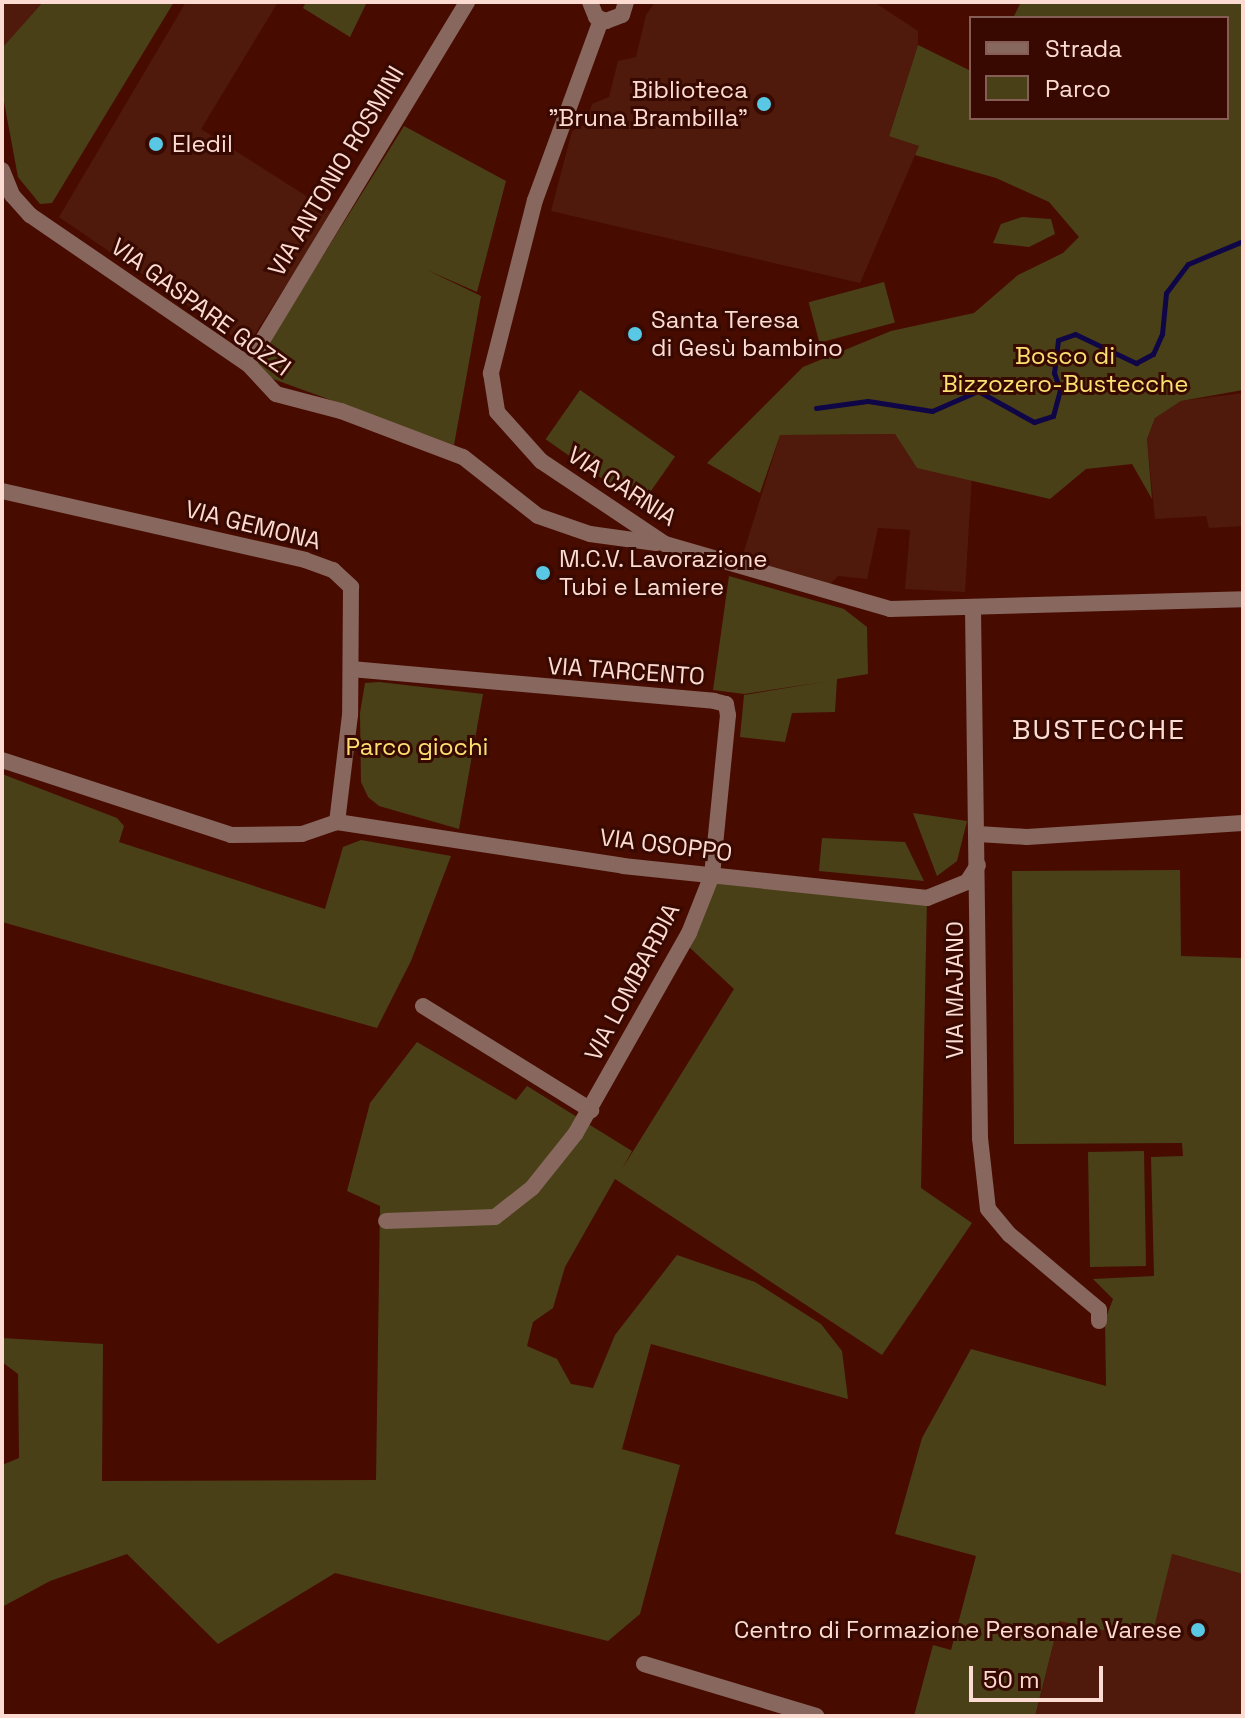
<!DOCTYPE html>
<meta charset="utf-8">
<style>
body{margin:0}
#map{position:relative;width:1245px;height:1718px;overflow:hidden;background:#480b00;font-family:"Space Grotesk",sans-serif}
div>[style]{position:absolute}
.built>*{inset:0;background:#4f1a0b}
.green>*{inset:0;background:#4a4017;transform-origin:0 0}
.stream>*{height:5px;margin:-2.5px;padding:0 2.5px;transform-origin:2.5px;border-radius:2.5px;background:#0f0647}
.minor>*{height:16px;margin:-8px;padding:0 8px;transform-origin:8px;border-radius:8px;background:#87675e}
.dots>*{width:22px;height:22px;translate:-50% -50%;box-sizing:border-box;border:4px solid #370900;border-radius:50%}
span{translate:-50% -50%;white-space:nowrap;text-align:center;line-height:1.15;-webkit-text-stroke:6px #370900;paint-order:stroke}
.poi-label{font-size:24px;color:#fcdcd2}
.right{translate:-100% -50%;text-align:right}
.left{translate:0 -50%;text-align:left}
.street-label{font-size:24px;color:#fcdcd2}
.park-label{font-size:24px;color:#fae171}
.quarter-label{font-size:28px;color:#fcdcd2;letter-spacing:2px}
.frame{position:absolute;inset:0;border:4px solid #fcdcd2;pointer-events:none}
.legend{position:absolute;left:969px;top:16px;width:260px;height:104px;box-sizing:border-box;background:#370900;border:2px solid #865d54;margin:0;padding:10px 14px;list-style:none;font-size:24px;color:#fcdcd2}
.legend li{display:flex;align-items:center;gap:16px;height:40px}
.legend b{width:40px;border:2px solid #865d54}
.scale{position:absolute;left:969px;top:1666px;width:134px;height:36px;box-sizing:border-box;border:4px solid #fcdcd2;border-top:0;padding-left:10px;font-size:24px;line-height:28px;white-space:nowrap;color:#fcdcd2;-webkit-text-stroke:6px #370900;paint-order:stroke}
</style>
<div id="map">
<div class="built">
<i style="clip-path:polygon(2px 2px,43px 2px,2px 48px)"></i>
<i style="clip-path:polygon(186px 2px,278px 2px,201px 129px,333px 213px,247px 346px,59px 217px)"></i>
<i style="clip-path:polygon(655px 2px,874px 2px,918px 31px,918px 45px,889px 135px,919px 146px,860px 283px,551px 211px,572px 131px,586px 124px,592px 104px,609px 97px,618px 61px,636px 57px,646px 15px)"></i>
<i style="clip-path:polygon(1243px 393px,1243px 526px,1209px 528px,1206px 516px,1155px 519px,1147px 439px,1155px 418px,1181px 401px)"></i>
<i style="clip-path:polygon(895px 434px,917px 468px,972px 474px,965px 592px,905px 589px,910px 530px,878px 528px,867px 579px,838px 576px,829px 585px,741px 561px,780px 435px)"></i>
<i style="clip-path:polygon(1171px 1554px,1243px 1574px,1243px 1716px,1035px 1716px,1059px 1620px,1150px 1640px)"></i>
</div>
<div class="green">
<i style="clip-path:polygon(43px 2px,174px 2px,52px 203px,40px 204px,18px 177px,2px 91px,2px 48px)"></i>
<i style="clip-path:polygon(306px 2px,367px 2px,350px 37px,303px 8px)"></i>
<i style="clip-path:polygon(1021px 2px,1243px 2px,1243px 390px,1181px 401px,1155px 418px,1147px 439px,1152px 499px,1132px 464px,1086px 469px,1050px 499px,917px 468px,895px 434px,780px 435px,760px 493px,707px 463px,803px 367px,891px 331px,974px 313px,1018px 275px,1063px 253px,1079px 237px,1049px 202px,996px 178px,915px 155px,919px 146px,889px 136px,918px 45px,971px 71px,971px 118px,1227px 118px,1227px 18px,1013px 18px)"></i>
<i style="clip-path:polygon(404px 126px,506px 181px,477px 292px,427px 270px,481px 296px,454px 445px,251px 371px)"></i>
<i style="clip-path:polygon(1022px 217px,1051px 219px,1055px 234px,1029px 247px,993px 243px,1001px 224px)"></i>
<i style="left:884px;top:282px;width:42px;height:78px;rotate:75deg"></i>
<i style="left:580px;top:390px;width:116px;height:60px;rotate:35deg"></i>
<i style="clip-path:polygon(729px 576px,844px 609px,867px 627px,868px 674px,837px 679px,835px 712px,792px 713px,785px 742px,740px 737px,744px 695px,829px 681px,744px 694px,713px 690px)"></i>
<i style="clip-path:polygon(379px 682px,483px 694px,459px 829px,379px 806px,368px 797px,361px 782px,360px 713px,365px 683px)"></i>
<i style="clip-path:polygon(2px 774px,117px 818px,124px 826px,119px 842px,325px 909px,343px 847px,361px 840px,451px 856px,411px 961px,377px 1028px,2px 922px)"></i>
<i style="clip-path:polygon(913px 813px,967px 821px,957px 861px,937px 876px)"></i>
<i style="clip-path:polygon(822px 838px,905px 842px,924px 881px,819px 871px)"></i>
<i style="clip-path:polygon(1180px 870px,1181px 956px,1243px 958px,1243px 1574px,1172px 1554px,1151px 1640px,1059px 1621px,1035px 1716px,914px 1716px,933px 1645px,951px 1650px,976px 1556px,895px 1534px,922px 1438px,971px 1349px,1106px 1386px,1105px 1320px,1113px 1299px,1093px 1279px,1154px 1276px,1151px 1157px,1183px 1156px,1182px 1143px,1014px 1144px,1012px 871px)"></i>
<i style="clip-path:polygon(712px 875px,927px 898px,921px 1188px,972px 1223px,882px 1355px,615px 1179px,565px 1267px,553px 1308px,533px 1322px,527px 1346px,557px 1359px,571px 1384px,593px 1388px,615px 1335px,677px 1255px,755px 1282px,821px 1324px,842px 1351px,848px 1399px,651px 1344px,622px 1449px,680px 1465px,640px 1614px,608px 1641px,335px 1573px,218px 1644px,127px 1554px,50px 1581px,2px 1607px,2px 1465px,19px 1458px,18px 1374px,2px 1362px,2px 1338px,103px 1344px,102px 1481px,376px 1480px,380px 1206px,347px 1191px,370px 1103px,417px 1042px,516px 1100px,527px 1086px,632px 1151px,622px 1169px,734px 989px,688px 946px)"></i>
<i style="left:1144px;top:1151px;width:115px;height:56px;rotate:89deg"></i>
</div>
<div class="stream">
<i style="left:816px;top:408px;width:52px;rotate:-7.7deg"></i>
<i style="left:868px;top:401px;width:65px;rotate:8.9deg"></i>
<i style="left:932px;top:411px;width:50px;rotate:-23.5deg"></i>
<i style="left:978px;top:391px;width:64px;rotate:29deg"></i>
<i style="left:1034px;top:422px;width:20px;rotate:-18deg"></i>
<i style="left:1053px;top:416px;width:27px;rotate:-75deg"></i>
<i style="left:1060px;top:390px;width:18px;rotate:-109deg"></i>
<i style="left:1054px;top:373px;width:33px;rotate:-83deg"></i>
<i style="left:1058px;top:340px;width:18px;rotate:-19deg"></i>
<i style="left:1075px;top:334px;width:68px;rotate:25.4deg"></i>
<i style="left:1136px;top:363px;width:19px;rotate:-28deg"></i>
<i style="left:1153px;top:354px;width:22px;rotate:-66deg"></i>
<i style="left:1162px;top:334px;width:41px;rotate:-84.4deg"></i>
<i style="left:1166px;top:293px;width:36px;rotate:-53deg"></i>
<i style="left:1188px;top:264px;width:60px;rotate:-22.7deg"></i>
</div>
<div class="minor">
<i style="left:590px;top:2px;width:16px;rotate:68deg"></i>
<i style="left:596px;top:17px;width:11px;rotate:22deg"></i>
<i style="left:606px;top:21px;width:17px;rotate:-21deg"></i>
<i style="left:622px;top:15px;width:14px;rotate:-73deg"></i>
<i style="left:601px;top:20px;width:192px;rotate:110.1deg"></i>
<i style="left:535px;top:200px;width:179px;rotate:104.3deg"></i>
<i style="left:491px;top:373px;width:39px;rotate:81deg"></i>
<i style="left:497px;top:412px;width:66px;rotate:48.1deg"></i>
<i style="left:541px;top:461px;width:149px;rotate:33.8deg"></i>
<i style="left:665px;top:544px;width:234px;rotate:16.1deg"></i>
<i style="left:890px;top:609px;width:353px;rotate:-1.6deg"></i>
<i style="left:2px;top:170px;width:27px;rotate:68deg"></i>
<i style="left:12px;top:195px;width:27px;rotate:48deg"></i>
<i style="left:30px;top:215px;width:264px;rotate:34.4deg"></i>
<i style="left:248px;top:364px;width:41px;rotate:47deg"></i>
<i style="left:276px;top:394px;width:67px;rotate:14.7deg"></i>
<i style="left:341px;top:411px;width:130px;rotate:20.7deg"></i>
<i style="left:463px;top:457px;width:95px;rotate:38.2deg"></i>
<i style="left:538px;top:516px;width:55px;rotate:19.1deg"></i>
<i style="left:590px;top:534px;width:67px;rotate:7.8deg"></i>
<i style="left:248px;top:364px;width:423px;rotate:-58.8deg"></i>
<i style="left:2px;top:491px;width:311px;rotate:12.8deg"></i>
<i style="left:305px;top:560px;width:30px;rotate:20deg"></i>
<i style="left:333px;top:570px;width:25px;rotate:43deg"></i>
<i style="left:351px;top:587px;width:128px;rotate:90.4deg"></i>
<i style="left:350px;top:715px;width:108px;rotate:96.9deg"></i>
<i style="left:973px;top:609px;width:529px;rotate:89.24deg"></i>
<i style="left:980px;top:1138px;width:71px;rotate:83.6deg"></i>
<i style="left:988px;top:1209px;width:34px;rotate:50deg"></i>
<i style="left:1010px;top:1235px;width:116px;rotate:40.1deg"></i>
<i style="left:1099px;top:1310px;width:11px;rotate:90deg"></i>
<i style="left:351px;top:669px;width:364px;rotate:5deg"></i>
<i style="left:714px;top:701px;width:12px;rotate:14deg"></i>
<i style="left:726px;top:704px;width:11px;rotate:80deg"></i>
<i style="left:728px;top:715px;width:161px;rotate:95.7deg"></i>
<i style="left:712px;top:875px;width:62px;rotate:111.6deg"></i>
<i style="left:689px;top:933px;width:230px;rotate:119.5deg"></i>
<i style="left:576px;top:1133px;width:70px;rotate:128.7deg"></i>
<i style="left:532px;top:1188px;width:47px;rotate:141.9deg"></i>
<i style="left:495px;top:1217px;width:109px;rotate:177.9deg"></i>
<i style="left:2px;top:760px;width:241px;rotate:18.1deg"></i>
<i style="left:231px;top:835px;width:71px;rotate:-0.8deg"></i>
<i style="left:302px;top:834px;width:37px;rotate:-19deg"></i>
<i style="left:337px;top:822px;width:289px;rotate:8.7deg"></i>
<i style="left:623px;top:866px;width:306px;rotate:6deg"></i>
<i style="left:927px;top:898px;width:43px;rotate:-21.8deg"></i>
<i style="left:967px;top:882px;width:20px;rotate:-57deg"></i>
<i style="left:978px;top:834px;width:49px;rotate:3.5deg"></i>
<i style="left:1027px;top:837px;width:216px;rotate:-3.7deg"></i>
<i style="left:423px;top:1006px;width:198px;rotate:31.8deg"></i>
<i style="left:644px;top:1664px;width:180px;rotate:16.8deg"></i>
</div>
<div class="dots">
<i style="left:764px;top:104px;background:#59c8e4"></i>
<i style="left:156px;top:144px;background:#59c8e4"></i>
<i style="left:635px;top:334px;background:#59c8e4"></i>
<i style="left:543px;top:573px;background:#59c8e4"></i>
<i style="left:1198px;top:1630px;background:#59c8e4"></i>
</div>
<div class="poi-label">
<span class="right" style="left:748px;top:104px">Biblioteca<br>"Bruna Brambilla"</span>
<span class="left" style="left:172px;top:144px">Eledil</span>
<span class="left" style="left:651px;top:334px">Santa Teresa<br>di Gesù bambino</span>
<span class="left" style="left:559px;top:573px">M.C.V. Lavorazione<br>Tubi e Lamiere</span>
<span class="right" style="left:1182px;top:1630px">Centro di Formazione Personale Varese</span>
</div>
<div class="street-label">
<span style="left:336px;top:171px;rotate:-59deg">VIA ANTONIO ROSMINI</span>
<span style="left:201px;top:307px;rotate:36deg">VIA GASPARE GOZZI</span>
<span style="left:622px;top:486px;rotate:33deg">VIA CARNIA</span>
<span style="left:253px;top:525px;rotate:14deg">VIA GEMONA</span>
<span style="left:626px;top:671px;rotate:4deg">VIA TARCENTO</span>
<span style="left:666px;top:845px;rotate:7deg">VIA OSOPPO</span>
<span style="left:632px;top:982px;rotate:-62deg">VIA LOMBARDIA</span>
<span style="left:955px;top:990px;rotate:-90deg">VIA MAJANO</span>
</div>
<div class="park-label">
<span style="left:1065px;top:370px">Bosco di<br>Bizzozero-Bustecche</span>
<span style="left:417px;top:747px">Parco giochi</span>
</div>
<div class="quarter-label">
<span style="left:1099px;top:729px">BUSTECCHE</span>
</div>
<div class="frame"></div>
<ul class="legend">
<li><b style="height:10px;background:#87675e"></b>Strada</li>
<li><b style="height:22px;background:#4a4017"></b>Parco</li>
</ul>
<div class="scale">50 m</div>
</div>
